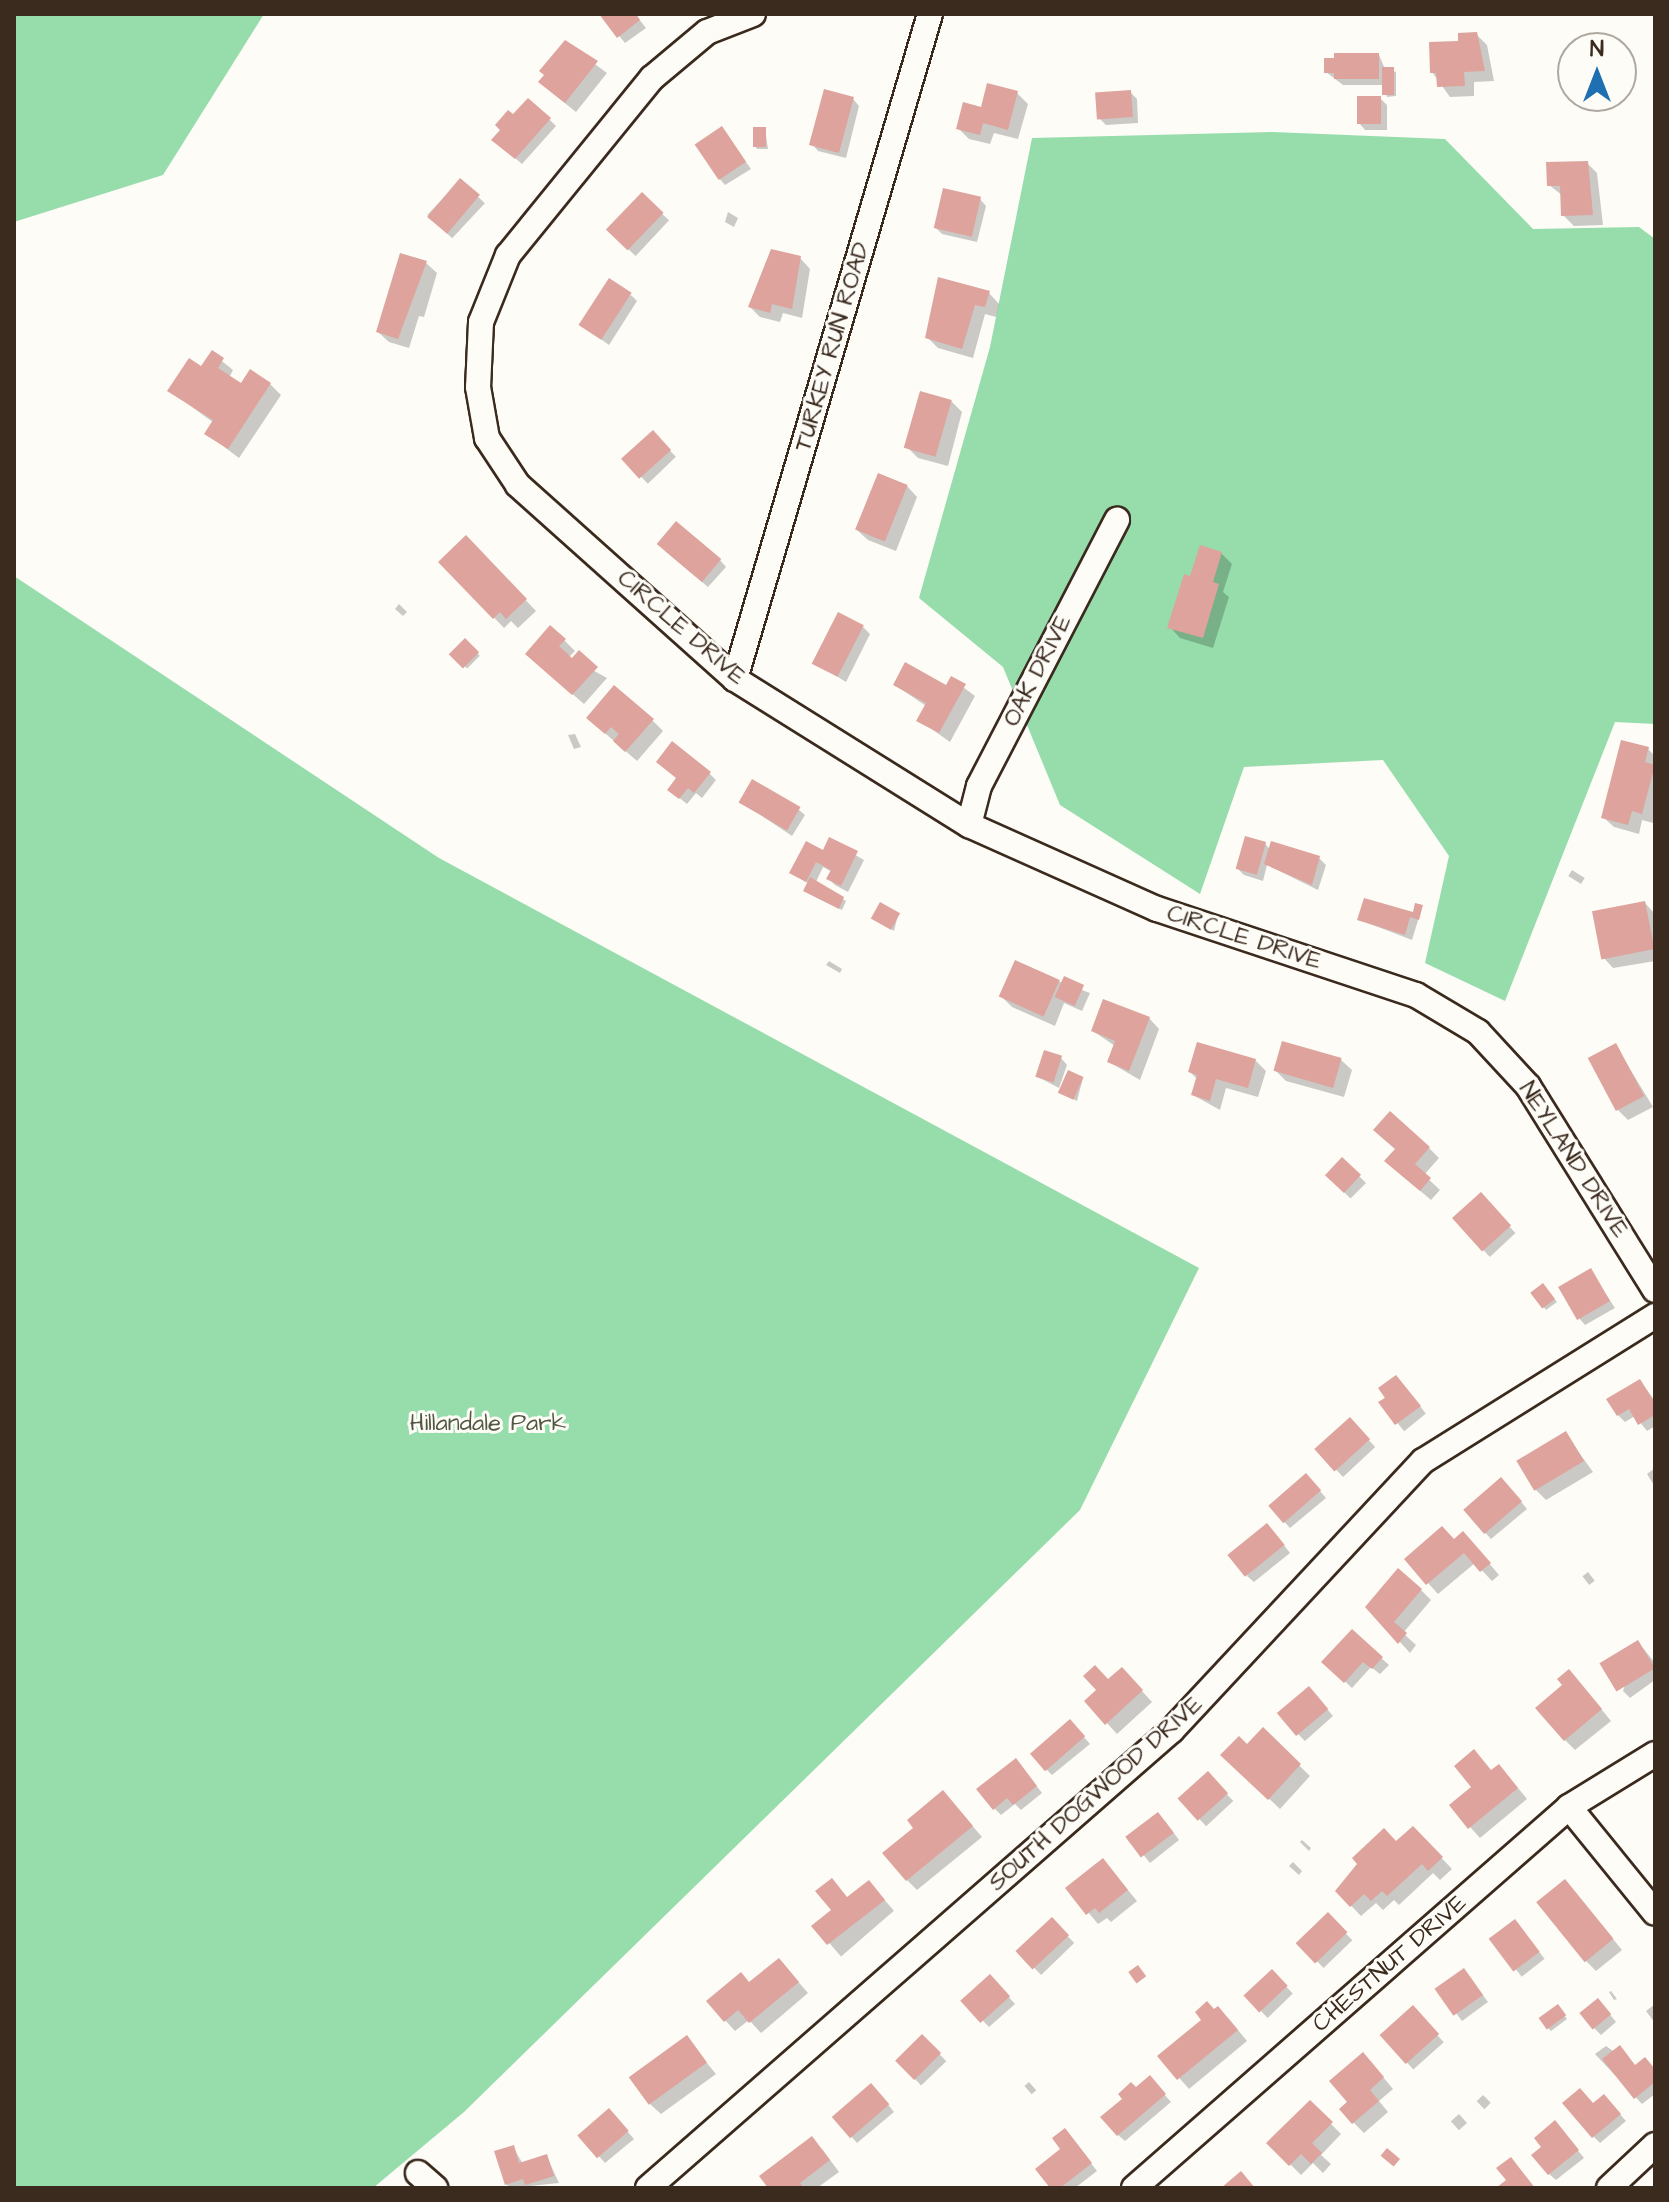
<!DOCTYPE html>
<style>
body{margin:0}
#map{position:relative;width:1669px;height:2202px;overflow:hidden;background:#fdfcf7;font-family:"Architects Daughter",sans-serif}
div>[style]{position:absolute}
.green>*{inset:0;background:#97ddab}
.shadow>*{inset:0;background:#0003;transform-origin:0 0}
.building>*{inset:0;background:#dda39c;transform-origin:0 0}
.roads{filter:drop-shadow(2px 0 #3b2a1e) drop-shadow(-2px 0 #3b2a1e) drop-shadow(0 2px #3b2a1e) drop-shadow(0 -2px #3b2a1e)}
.minor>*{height:24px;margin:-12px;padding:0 12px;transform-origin:12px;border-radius:12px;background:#fdfcf7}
span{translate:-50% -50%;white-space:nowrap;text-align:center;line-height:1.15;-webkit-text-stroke:6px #fdfcf7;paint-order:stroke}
.street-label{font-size:24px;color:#3b2a1e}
.park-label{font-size:24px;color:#525741}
.frame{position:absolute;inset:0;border:16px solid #3b2a1e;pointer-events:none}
.north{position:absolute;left:1557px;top:32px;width:80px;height:80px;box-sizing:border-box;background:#fdfcf7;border:2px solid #afa8a0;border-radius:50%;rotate:0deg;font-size:22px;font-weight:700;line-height:32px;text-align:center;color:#3b2a1e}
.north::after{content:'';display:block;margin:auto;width:28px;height:36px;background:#1f6fb2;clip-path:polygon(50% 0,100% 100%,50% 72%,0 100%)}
</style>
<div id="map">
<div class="green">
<i style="clip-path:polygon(14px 14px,264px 14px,163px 175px,14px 222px)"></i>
<i style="clip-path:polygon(1273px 132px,1445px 139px,1533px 229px,1639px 227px,1655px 239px,1655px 724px,1615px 722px,1505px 1001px,1425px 963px,1449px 856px,1383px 760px,1244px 767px,1200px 894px,1060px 805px,1003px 667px,919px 598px,990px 347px,1032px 138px)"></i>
<i style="clip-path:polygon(14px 576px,439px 858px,1199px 1268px,1080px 1510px,464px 2112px,373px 2188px,14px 2188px)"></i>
</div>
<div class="shadow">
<i style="clip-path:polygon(601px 14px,635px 14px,646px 28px,625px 43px)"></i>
<i style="clip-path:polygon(1476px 34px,1487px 45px,1494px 81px,1474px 82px,1474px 96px,1450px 97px,1432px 72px,1460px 43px)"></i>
<i style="clip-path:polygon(565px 42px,607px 73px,576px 112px,551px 92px)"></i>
<i style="clip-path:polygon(1379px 55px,1385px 69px,1396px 72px,1396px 96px,1387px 97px,1384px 85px,1343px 85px,1326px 72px)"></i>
<i style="clip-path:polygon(1130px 92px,1137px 99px,1138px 123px,1106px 125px,1099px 118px)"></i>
<i style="clip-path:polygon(1017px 93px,1028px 104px,1018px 139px,994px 133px,990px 144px,969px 139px,958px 128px)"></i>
<i style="clip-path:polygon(1380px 98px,1387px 105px,1387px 130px,1365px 130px,1359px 123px)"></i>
<i style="clip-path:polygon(853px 99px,859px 106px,846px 158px,818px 151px,812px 144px)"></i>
<i style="clip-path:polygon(514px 117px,549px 119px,556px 126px,522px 164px,501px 146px,502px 130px)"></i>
<i style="clip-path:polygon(722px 128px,751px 169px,725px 185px,719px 178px)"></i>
<i style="clip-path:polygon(765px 129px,768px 149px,757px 149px,755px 146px)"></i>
<i style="clip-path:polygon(1587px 163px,1597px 173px,1603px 225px,1574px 226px,1563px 215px,1563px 196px,1549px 185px)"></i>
<i style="left:460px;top:180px;width:34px;height:48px;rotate:43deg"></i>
<i style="left:642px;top:195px;width:37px;height:49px;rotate:43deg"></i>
<i style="clip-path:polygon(980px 199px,986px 206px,977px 242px,942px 234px,935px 227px)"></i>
<i style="clip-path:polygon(728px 212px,738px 218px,734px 227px,725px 222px)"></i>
<i style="clip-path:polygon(800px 258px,810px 269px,802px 318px,783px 313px,780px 322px,760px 317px,750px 307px)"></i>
<i style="clip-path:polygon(426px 263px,437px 273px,424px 317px,419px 316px,409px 348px,389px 342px,378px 332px)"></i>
<i style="clip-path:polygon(989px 293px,999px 304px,996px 317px,985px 314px,973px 358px,938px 348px,928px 338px)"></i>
<i style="clip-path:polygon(631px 295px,637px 301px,609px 345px,581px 325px)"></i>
<i style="clip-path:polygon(212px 353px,233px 370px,229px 378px,241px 386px,270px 384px,281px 395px,239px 458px,207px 434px,214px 423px,170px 391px,202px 369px)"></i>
<i style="clip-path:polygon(951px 401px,962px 412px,948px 466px,918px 458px,907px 447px)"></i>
<i style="left:653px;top:433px;width:33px;height:39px;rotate:46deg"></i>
<i style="clip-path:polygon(907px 486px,917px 497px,896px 551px,868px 540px,857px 530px)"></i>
<i style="clip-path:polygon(466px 538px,536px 611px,518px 628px,511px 621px,504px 628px,441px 562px)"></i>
<i style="clip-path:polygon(665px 551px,720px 560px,726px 567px,708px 587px)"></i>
<i style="clip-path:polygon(1221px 553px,1232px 564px,1223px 592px,1229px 597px,1213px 648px,1180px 638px,1170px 627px,1192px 578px)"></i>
<i style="clip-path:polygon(399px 604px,407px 612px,403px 616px,395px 609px)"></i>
<i style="clip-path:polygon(863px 627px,870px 634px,846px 682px,815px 663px)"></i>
<i style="clip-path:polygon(564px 640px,575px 651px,569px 657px,607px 678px,584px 704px,538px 664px)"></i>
<i style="left:465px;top:641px;width:21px;height:18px;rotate:45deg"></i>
<i style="clip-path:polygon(952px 679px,975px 696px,950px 742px,919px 720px,926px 706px,895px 685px,947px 687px)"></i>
<i style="clip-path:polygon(652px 720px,663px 731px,637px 761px,599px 728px)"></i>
<i style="clip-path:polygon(575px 734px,581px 747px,574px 749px,568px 735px)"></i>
<i style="clip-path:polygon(1648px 749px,1655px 756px,1653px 823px,1642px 820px,1639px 834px,1614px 827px,1603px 817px)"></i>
<i style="clip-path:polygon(710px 774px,716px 780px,702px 798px,696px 793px,687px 804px,677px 796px,678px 779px)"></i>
<i style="clip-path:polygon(741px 802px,798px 809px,805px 815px,792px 836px)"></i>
<i style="clip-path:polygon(830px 840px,864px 860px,848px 892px,835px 885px,829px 879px,832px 872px,823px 867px,816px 882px,846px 901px,842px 910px,808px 893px,809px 884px,792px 873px,824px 852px)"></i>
<i style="clip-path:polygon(1265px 844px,1271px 850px,1319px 858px,1326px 865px,1318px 890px,1267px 865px,1263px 881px,1244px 875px,1238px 869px)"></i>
<i style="left:1572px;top:870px;width:15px;height:7px;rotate:32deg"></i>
<i style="clip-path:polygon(1645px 903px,1655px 914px,1655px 961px,1613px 968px,1603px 957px)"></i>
<i style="clip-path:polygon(1422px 907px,1412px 940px,1360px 920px,1411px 914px)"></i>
<i style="clip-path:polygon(898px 915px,894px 931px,876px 921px)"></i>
<i style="clip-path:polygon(829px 961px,842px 969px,840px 973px,826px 965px)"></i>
<i style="clip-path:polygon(1058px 981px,1090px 993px,1082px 1011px,1064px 1003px,1055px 1026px,1012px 1007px,1002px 997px)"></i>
<i style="clip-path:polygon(1149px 1018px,1159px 1029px,1140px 1080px,1109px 1062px,1115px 1046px,1093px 1031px)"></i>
<i style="clip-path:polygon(1616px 1046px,1653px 1107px,1628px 1120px,1618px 1110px)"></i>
<i style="clip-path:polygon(1061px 1058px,1067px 1065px,1059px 1088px,1036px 1076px)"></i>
<i style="clip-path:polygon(1255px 1060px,1266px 1071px,1258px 1097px,1226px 1088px,1220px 1110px,1193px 1095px,1198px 1080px,1190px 1072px)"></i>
<i style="clip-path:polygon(1341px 1060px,1352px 1070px,1344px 1097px,1286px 1081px,1276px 1071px)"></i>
<i style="clip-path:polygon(1083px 1078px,1077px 1101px,1061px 1093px)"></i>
<i style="clip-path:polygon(1429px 1148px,1439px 1158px,1424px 1175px,1440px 1190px,1431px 1200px,1397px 1171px)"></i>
<i style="left:1342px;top:1159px;width:34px;height:22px;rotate:45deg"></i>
<i style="left:1480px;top:1195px;width:52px;height:35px;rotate:47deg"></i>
<i style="clip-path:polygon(1590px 1270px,1615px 1308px,1585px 1325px,1579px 1318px)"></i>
<i style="clip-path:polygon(1546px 1288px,1557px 1302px,1546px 1310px,1533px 1293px)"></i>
<i style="clip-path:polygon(1640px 1381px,1655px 1401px,1655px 1426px,1647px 1431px,1635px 1416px,1625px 1422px,1618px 1415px)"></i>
<i style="left:1402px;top:1384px;width:38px;height:28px;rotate:51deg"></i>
<i style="left:1350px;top:1420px;width:37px;height:44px;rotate:47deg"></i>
<i style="clip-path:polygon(1565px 1433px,1593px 1472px,1546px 1500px,1536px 1490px)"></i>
<i style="clip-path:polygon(1655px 1468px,1655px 1487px,1647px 1474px)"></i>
<i style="clip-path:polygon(1313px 1483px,1326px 1498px,1290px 1528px,1271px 1507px)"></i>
<i style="clip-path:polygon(1508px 1486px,1527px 1509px,1491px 1539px,1465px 1510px)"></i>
<i style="clip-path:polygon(1274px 1532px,1290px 1553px,1254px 1582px,1247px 1576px)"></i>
<i style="clip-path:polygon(1454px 1541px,1473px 1544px,1499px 1575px,1492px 1581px,1475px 1563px,1438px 1594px,1428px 1583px)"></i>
<i style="left:1588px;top:1572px;width:11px;height:7px;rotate:52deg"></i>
<i style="clip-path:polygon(1421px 1590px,1431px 1600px,1403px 1633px,1416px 1645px,1410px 1653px,1368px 1607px)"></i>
<i style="clip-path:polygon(1352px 1632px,1389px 1665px,1380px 1674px,1371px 1667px,1352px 1688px,1324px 1662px)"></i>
<i style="clip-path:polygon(1638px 1642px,1655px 1663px,1655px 1680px,1630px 1698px,1623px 1691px)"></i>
<i style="clip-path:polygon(1132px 1680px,1152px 1702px,1117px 1734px,1087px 1701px,1109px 1681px)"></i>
<i style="clip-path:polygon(1579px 1682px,1611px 1721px,1575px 1750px,1565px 1740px)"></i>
<i style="clip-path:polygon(1316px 1696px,1333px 1716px,1305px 1741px,1298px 1734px)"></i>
<i style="clip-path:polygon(1076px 1728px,1090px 1744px,1052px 1775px,1045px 1768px)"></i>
<i style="clip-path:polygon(1263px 1730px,1310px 1776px,1280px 1809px,1223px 1755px,1247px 1747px)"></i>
<i style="clip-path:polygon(1022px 1767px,1042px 1793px,1021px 1810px,1015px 1804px,1001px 1815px,994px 1808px)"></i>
<i style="clip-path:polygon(1492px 1772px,1509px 1777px,1527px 1799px,1480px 1838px,1470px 1827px)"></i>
<i style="left:1208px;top:1774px;width:37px;height:37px;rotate:47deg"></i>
<i style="clip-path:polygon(953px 1803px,982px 1837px,917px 1890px,907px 1880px)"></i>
<i style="clip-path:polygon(1165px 1821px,1179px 1840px,1150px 1863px,1129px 1837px)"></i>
<i style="clip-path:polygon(1413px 1828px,1452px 1869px,1440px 1880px,1433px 1873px,1399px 1905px,1394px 1900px,1383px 1910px,1376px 1903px,1361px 1916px,1337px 1891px)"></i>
<i style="clip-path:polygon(1302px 1840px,1311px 1848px,1309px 1851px,1300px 1842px)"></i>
<i style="clip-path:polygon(1103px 1860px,1137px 1901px,1111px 1922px,1107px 1918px,1098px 1924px,1068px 1888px)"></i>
<i style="clip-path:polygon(1293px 1862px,1302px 1871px,1299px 1875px,1289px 1866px)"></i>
<i style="left:869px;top:1882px;width:38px;height:70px;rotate:49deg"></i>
<i style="clip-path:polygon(1575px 1892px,1622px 1950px,1596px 1971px,1585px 1960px)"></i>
<i style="left:1328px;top:1915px;width:35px;height:40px;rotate:46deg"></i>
<i style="left:1052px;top:1920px;width:32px;height:46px;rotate:46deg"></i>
<i style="left:1515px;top:1921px;width:48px;height:29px;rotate:52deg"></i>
<i style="clip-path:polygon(789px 1971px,808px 1993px,761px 2033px,749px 2020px,735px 2031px,725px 2020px,750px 1984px)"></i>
<i style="left:1272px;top:1972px;width:30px;height:35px;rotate:46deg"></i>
<i style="clip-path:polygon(1470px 1977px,1488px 2002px,1462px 2021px,1438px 1989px)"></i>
<i style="clip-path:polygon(996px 1983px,1015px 2004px,989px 2027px,963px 2000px)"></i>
<i style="clip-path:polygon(1611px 1991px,1617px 1999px,1614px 2000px,1609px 1992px)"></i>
<i style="clip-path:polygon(1655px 2004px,1655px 2023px,1646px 2011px)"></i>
<i style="clip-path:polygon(1558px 2007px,1567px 2019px,1551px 2031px,1548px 2028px)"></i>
<i style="clip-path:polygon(1604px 2007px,1616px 2022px,1601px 2035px,1594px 2028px)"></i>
<i style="left:1413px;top:2008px;width:46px;height:41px;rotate:48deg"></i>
<i style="clip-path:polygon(1214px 2011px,1229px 2019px,1247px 2041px,1189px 2089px,1160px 2056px)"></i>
<i style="left:922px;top:2036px;width:35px;height:35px;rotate:46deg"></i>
<i style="clip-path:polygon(686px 2038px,716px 2074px,661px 2114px,650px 2104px)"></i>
<i style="clip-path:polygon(1606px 2046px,1636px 2067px,1655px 2070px,1655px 2094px,1642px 2104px,1595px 2054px)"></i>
<i style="clip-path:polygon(1373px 2065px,1393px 2089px,1379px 2101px,1388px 2112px,1364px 2133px,1341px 2110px)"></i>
<i style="left:1029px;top:2082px;width:11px;height:6px;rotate:49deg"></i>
<i style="clip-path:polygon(1156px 2085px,1171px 2102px,1125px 2141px,1118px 2135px,1136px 2090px)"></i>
<i style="clip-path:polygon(878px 2092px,894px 2112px,857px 2143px,834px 2117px)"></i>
<i style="left:1483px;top:2095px;width:11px;height:9px;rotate:45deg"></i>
<i style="clip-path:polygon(1310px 2103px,1341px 2134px,1321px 2155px,1331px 2164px,1323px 2173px,1313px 2163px,1301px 2175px,1269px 2143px)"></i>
<i style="clip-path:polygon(1610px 2103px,1626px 2121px,1600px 2143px,1593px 2136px,1593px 2105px)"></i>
<i style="left:1459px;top:2114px;width:12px;height:11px;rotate:48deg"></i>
<i style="clip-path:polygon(615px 2117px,634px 2139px,605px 2163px,580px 2135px)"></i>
<i style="clip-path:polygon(1561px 2130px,1584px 2158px,1556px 2180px,1549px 2174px)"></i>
<i style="clip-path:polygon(1071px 2138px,1097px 2171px,1075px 2188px,1053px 2188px)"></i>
<i style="clip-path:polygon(513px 2147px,523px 2164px,547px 2157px,559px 2183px,511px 2188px,506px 2184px)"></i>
<i style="clip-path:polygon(822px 2149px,839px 2172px,817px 2188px,771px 2188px)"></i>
</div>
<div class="building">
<i style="clip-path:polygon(599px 14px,636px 14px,640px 20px,617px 38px)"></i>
<i style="clip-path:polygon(1477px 32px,1485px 71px,1464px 72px,1465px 86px,1437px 87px,1436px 73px,1430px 73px,1429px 42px,1458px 41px,1458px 33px)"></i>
<i style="clip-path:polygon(565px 40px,598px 61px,565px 103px,538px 82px,544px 75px,539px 71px)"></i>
<i style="clip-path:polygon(1334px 53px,1379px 53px,1379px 79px,1334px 79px,1334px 73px,1324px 73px,1324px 58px,1334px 58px)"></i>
<i style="left:1382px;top:67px;width:12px;height:28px"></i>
<i style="clip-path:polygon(987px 83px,1018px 91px,1008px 130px,983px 123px,980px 135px,956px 129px,963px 102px,981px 107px)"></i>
<i style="left:824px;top:89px;width:31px;height:58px;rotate:15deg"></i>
<i style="left:1131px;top:90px;width:27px;height:36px;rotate:86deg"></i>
<i style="left:1357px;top:96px;width:24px;height:28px"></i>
<i style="clip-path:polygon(528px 98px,551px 118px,515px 159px,491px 140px,500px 130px,495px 125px,508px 110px,513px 114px)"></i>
<i style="left:722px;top:126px;width:43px;height:33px;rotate:56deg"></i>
<i style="left:753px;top:127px;width:13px;height:20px"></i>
<i style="clip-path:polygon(1588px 161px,1593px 215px,1561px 216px,1560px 186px,1547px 186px,1546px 162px)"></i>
<i style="left:460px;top:178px;width:26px;height:51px;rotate:40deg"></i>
<i style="left:943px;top:188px;width:39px;height:41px;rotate:13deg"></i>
<i style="left:642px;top:192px;width:30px;height:52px;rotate:44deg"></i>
<i style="clip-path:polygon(771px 249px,801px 256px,792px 309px,772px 304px,770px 313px,748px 307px)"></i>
<i style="clip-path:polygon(400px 253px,427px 261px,398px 339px,376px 332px)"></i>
<i style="clip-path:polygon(938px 277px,990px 291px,985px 307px,975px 305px,962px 349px,925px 338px)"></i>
<i style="left:609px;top:278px;width:27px;height:56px;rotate:33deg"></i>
<i style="clip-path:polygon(212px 350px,224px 358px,218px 368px,241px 383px,250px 369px,271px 383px,228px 449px,204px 434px,213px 420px,167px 391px,189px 358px,201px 366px)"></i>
<i style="left:920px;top:391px;width:33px;height:59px;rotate:16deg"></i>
<i style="left:653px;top:430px;width:27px;height:43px;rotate:48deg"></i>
<i style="left:878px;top:473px;width:32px;height:61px;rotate:22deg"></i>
<i style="left:676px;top:521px;width:59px;height:30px;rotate:40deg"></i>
<i style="clip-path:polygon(466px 535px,527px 599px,506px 619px,500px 612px,493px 619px,438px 562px)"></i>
<i style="clip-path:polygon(1200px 545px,1222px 552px,1213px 582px,1219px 584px,1203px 638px,1167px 628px,1184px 574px,1190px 576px)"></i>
<i style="left:838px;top:612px;width:29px;height:58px;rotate:27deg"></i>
<i style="clip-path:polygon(550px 625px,566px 639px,559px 646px,572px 658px,579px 650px,598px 667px,572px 695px,525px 654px)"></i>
<i style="left:465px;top:638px;width:20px;height:23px;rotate:45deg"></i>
<i style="clip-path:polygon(905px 662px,946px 685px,951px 676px,966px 684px,939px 733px,916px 721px,926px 703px,893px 685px)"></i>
<i style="clip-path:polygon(614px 685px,654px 719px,625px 752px,613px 741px,619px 734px,611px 727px,605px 734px,586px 718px)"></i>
<i style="clip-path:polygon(1621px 740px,1649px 747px,1645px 762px,1655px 765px,1642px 814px,1632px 811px,1628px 825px,1601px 818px)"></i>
<i style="clip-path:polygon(672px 741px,711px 772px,694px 793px,688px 788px,679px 799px,667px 790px,676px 778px,656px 762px)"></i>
<i style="left:752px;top:779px;width:56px;height:27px;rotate:30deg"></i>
<i style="left:1245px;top:836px;width:22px;height:34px;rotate:16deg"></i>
<i style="clip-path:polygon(829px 837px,858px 851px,841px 886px,826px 879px,831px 870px,816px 862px,806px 882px,789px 873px,806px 841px,823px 850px)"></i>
<i style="clip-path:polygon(1271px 841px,1320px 856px,1312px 885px,1264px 864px)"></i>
<i style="clip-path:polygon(810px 877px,844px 897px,839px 909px,803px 891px)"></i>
<i style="clip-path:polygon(1364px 898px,1413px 912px,1415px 903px,1423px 905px,1419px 920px,1410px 917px,1405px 935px,1357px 920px)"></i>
<i style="left:1645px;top:901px;width:49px;height:54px;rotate:79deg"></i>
<i style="left:880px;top:902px;width:23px;height:19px;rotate:29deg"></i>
<i style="left:1015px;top:960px;width:49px;height:40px;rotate:24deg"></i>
<i style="left:1064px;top:976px;width:22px;height:23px;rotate:24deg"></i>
<i style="clip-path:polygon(1103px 999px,1150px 1017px,1129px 1071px,1107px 1062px,1115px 1041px,1091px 1031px)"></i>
<i style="left:1282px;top:1041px;width:62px;height:31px;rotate:16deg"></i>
<i style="clip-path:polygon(1197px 1042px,1256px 1059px,1248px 1088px,1216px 1079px,1210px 1101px,1191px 1095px,1197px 1075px,1188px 1072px)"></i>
<i style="left:1616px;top:1043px;width:60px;height:32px;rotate:62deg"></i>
<i style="left:1044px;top:1050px;width:19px;height:28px;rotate:18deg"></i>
<i style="left:1068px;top:1070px;width:17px;height:25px;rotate:24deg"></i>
<i style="clip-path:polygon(1390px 1111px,1430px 1147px,1415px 1164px,1431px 1178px,1420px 1191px,1384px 1161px,1395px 1149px,1373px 1130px)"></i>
<i style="left:1342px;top:1157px;width:26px;height:25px;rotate:43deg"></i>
<i style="left:1481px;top:1192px;width:45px;height:39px;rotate:48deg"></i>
<i style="left:1591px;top:1268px;width:38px;height:38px;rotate:60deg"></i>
<i style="left:1543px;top:1283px;width:20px;height:16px;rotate:53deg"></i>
<i style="clip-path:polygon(1396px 1375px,1421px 1406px,1395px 1425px,1378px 1402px,1385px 1398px,1378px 1388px)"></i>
<i style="clip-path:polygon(1640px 1379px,1655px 1403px,1655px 1415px,1638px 1425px,1629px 1409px,1617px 1416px,1606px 1399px)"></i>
<i style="left:1350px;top:1417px;width:30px;height:48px;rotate:48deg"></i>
<i style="left:1566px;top:1431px;width:35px;height:58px;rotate:59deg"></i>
<i style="left:1306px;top:1473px;width:23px;height:50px;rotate:49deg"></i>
<i style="left:1501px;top:1477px;width:32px;height:50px;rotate:49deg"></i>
<i style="left:1267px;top:1523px;width:28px;height:51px;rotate:51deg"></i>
<i style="clip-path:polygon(1442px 1526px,1454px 1539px,1463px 1531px,1491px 1563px,1480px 1572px,1464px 1553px,1426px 1585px,1404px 1559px)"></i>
<i style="clip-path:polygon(1398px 1568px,1422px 1589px,1394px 1622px,1407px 1633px,1398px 1644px,1365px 1607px)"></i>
<i style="clip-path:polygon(1352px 1629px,1383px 1657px,1372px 1669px,1363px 1662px,1344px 1683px,1321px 1662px)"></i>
<i style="left:1638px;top:1640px;width:33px;height:45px;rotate:59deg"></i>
<i style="clip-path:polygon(1095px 1665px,1108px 1679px,1122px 1667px,1143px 1690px,1105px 1725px,1084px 1701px,1096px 1690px,1083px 1676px)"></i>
<i style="clip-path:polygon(1569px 1669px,1602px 1709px,1564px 1741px,1535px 1708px,1562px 1685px,1557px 1679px)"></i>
<i style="left:1309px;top:1686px;width:30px;height:42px;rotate:50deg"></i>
<i style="left:1070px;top:1719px;width:23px;height:53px;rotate:49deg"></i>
<i style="clip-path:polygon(1263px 1727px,1301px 1764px,1268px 1800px,1220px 1755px,1239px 1736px,1247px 1744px)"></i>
<i style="clip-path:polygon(1474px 1749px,1491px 1770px,1499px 1764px,1518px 1788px,1468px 1829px,1449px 1805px,1471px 1787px,1454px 1766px)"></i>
<i style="clip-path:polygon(1016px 1758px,1037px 1786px,1013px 1805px,1007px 1798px,993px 1810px,976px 1789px)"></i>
<i style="left:1208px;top:1771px;width:30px;height:41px;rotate:48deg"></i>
<i style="clip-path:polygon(943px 1790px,973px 1826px,906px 1881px,882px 1853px,913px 1828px,907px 1820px)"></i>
<i style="left:1158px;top:1812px;width:26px;height:41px;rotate:53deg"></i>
<i style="clip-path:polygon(1413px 1826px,1443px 1857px,1428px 1871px,1422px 1864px,1387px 1896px,1382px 1891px,1371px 1901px,1364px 1894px,1350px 1907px,1335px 1891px,1357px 1864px,1352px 1858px,1384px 1828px,1396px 1841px)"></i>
<i style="clip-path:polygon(1103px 1858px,1128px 1890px,1099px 1913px,1095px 1908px,1086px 1915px,1065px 1888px)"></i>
<i style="clip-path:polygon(832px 1878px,847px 1897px,869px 1880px,885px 1900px,827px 1945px,811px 1926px,831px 1910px,815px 1891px)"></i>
<i style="left:1565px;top:1879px;width:77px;height:37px;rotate:51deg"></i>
<i style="left:1328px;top:1912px;width:28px;height:45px;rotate:46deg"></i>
<i style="left:1052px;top:1917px;width:25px;height:50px;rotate:47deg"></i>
<i style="left:1515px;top:1919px;width:41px;height:33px;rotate:53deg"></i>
<i style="clip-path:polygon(779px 1958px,799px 1982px,749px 2023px,738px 2010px,724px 2022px,706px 2001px,741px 1972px,749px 1982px)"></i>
<i style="left:1138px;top:1965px;width:14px;height:12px;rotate:54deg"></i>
<i style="left:1464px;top:1968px;width:33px;height:36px;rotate:55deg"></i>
<i style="left:1272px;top:1969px;width:23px;height:39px;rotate:47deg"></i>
<i style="left:990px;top:1974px;width:30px;height:40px;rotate:48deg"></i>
<i style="left:1598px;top:1998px;width:21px;height:24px;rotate:51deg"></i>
<i style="clip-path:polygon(1207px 2001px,1214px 2009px,1218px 2006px,1238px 2030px,1177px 2080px,1157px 2056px,1201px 2020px,1195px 2012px)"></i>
<i style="left:1558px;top:2004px;width:14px;height:24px;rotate:54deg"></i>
<i style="left:1413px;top:2005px;width:39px;height:45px;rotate:48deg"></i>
<i style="left:922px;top:2034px;width:27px;height:38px;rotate:45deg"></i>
<i style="left:687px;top:2035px;width:34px;height:72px;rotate:54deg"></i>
<i style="clip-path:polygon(1620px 2045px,1635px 2065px,1645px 2057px,1655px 2069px,1655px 2082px,1634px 2099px,1602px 2059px)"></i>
<i style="clip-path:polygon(1363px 2052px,1384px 2077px,1370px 2090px,1379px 2101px,1352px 2124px,1339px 2109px,1347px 2102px,1329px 2081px)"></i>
<i style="clip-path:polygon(1150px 2075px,1166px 2094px,1117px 2136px,1100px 2117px,1122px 2099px,1118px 2094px,1131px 2082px,1136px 2087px)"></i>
<i style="left:871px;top:2083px;width:28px;height:52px;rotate:49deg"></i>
<i style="clip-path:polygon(1580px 2088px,1593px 2103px,1604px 2094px,1621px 2114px,1592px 2138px,1562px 2103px)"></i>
<i style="clip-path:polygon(1310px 2100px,1333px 2122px,1312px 2143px,1322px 2153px,1311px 2164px,1301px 2154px,1289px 2166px,1266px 2143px)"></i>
<i style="left:609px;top:2108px;width:30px;height:42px;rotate:49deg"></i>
<i style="clip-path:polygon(1555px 2120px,1579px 2150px,1548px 2175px,1531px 2155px,1541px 2147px,1534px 2138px)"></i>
<i style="clip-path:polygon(1065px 2128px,1092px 2163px,1060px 2188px,1050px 2188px,1035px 2169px,1060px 2149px,1052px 2138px)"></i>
<i style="clip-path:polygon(812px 2136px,830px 2160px,800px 2183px,804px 2188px,768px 2188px,759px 2176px)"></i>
<i style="clip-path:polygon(514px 2145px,519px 2163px,547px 2154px,554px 2176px,525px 2185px,523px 2179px,505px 2185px,494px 2151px)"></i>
<i style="left:1387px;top:2148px;width:17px;height:10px;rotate:40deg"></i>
<i style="clip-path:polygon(1511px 2157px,1535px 2188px,1496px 2188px,1506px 2180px,1496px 2168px)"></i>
<i style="clip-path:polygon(1241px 2171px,1255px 2188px,1221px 2188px)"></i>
</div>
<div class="roads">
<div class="minor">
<i style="left:753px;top:14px;width:49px;rotate:158.6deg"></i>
<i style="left:707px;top:32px;width:72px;rotate:140.1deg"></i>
<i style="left:652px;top:78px;width:228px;rotate:129.1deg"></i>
<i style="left:508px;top:255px;width:72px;rotate:111.9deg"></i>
<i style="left:481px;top:322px;width:65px;rotate:92.6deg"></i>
<i style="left:478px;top:387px;width:52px;rotate:80deg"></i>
<i style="left:487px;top:438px;width:56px;rotate:56.6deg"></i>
<i style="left:518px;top:485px;width:291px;rotate:41.8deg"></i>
<i style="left:735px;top:679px;width:276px;rotate:32deg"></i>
<i style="left:969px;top:825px;width:206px;rotate:24.1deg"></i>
<i style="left:1157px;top:909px;width:273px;rotate:18.4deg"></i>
<i style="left:1416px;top:995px;width:72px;rotate:30.8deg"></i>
<i style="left:1478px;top:1032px;width:74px;rotate:47.2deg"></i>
<i style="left:1528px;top:1086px;width:240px;rotate:58.1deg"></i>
<i style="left:735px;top:679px;width:693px;rotate:-73.66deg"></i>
<i style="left:969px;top:825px;width:40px;rotate:-75.6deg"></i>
<i style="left:979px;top:786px;width:300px;rotate:-62.6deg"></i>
<i style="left:1569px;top:1807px;width:136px;rotate:50.9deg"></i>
<i style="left:418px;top:2173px;width:23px;rotate:41deg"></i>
<i style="left:648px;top:2188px;width:696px;rotate:-41.15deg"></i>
<i style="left:1172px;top:1730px;width:368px;rotate:-47deg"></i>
<i style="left:1423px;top:1461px;width:274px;rotate:-32deg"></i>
<i style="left:1134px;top:2188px;width:578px;rotate:-41.21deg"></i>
<i style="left:1569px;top:1807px;width:101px;rotate:-31.6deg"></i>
<i style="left:1609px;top:2188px;width:63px;rotate:-43.1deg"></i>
</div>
</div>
<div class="street-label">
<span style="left:833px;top:347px;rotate:-74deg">TURKEY RUN ROAD</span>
<span style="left:681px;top:628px;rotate:41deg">CIRCLE DRIVE</span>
<span style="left:1038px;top:671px;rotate:-63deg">OAK DRIVE</span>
<span style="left:1244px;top:938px;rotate:18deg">CIRCLE DRIVE</span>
<span style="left:1573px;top:1160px;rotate:57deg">NEYLAND DRIVE</span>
<span style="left:1096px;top:1794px;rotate:-42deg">SOUTH DOGWOOD DRIVE</span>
<span style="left:1390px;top:1964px;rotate:-41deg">CHESTNUT DRIVE</span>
</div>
<div class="park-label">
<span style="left:488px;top:1424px">Hillandale Park</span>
</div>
<div class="frame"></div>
<div class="north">N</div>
</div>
